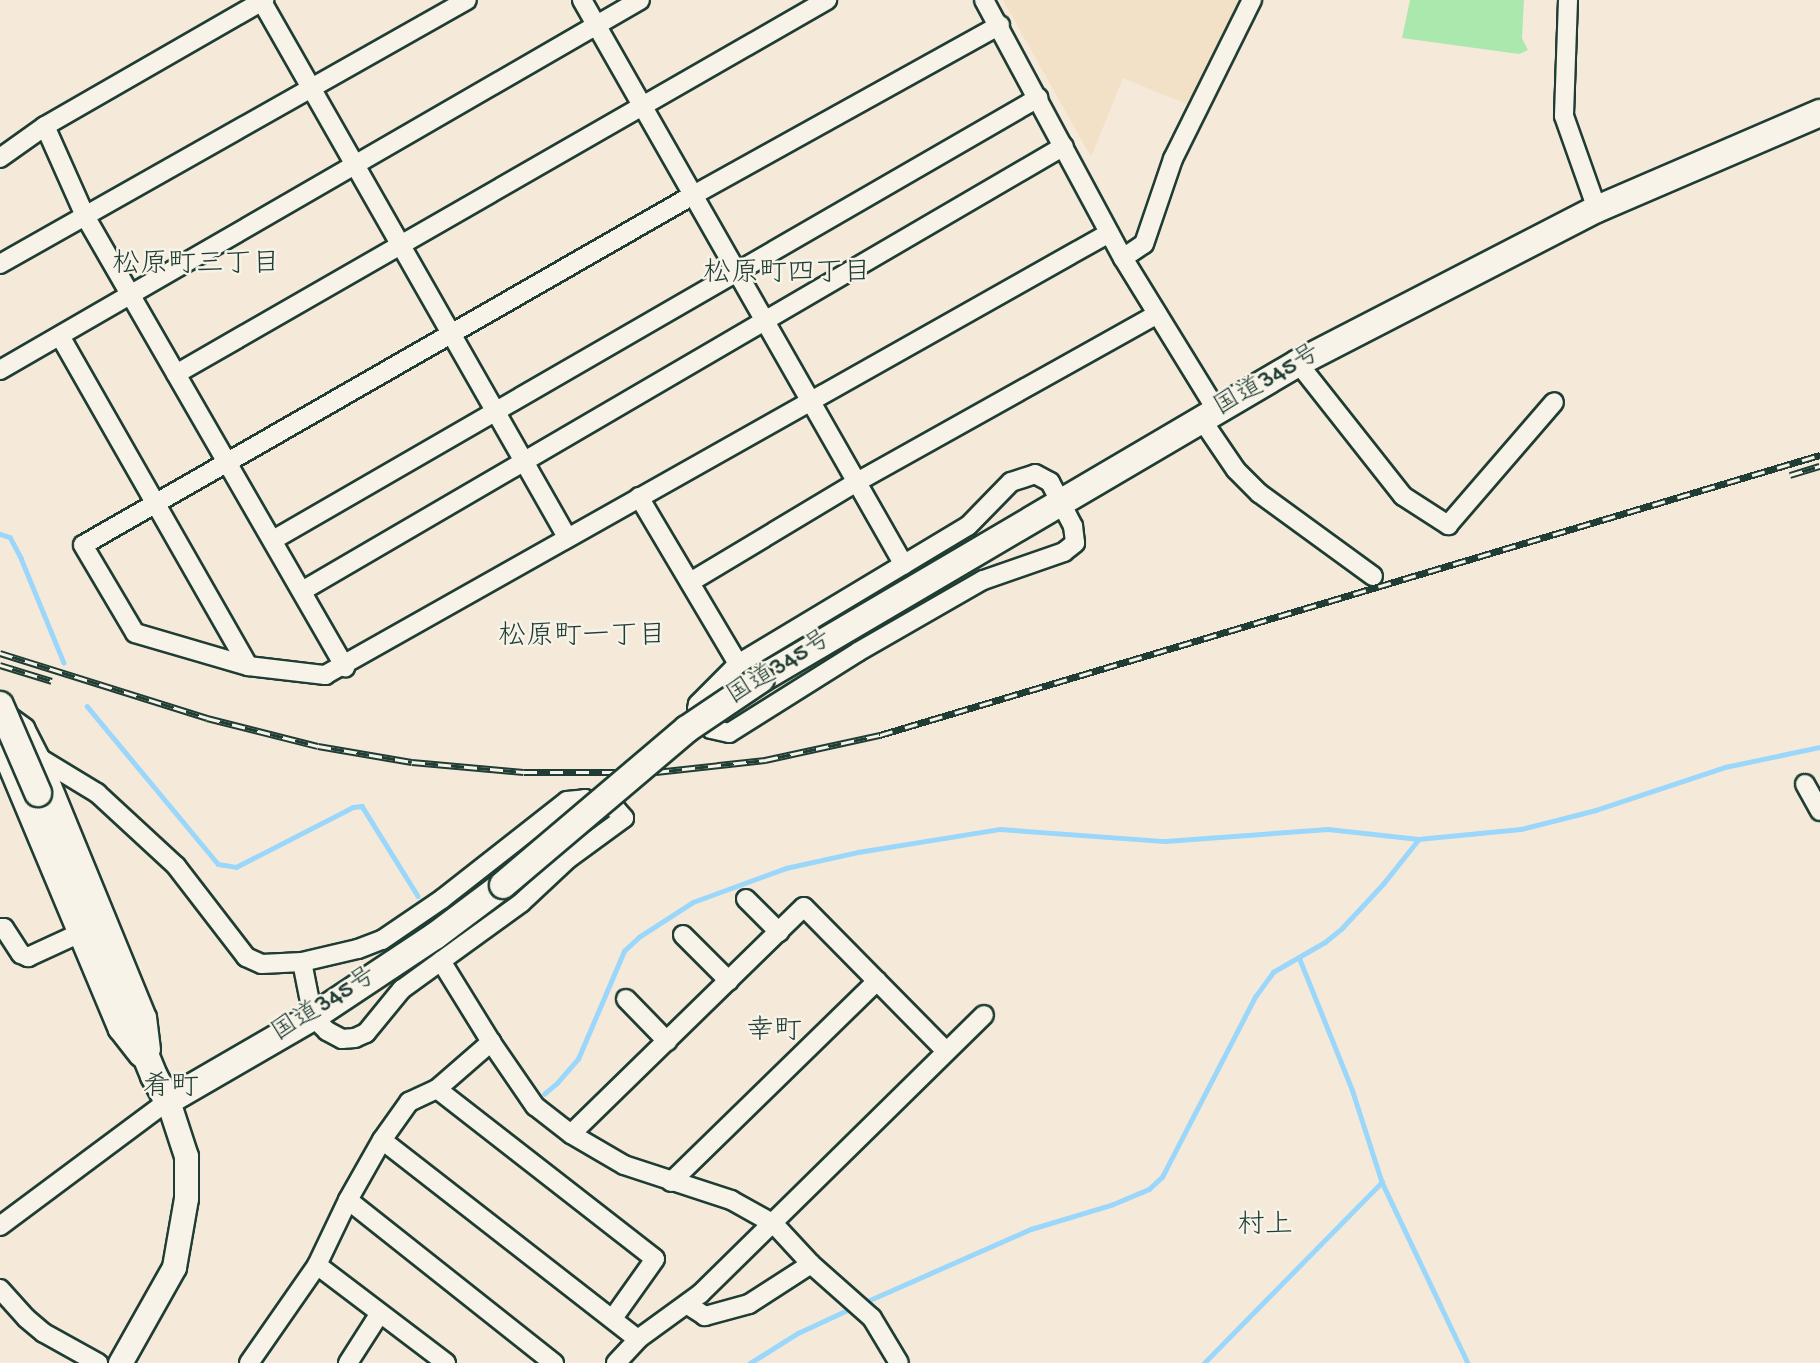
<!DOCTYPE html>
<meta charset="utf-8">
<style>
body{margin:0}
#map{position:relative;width:1820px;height:1363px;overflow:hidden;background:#f5ead9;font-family:"Gochi Hand","Klee One",sans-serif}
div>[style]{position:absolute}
.built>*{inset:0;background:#f2e0c7}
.green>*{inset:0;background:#abe8ae}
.stream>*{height:4.5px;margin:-2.25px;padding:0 2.25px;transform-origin:2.25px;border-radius:2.25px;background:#9bd7fb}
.roads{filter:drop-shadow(2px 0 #1f3d34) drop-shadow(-2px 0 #1f3d34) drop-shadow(0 2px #1f3d34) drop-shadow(0 -2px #1f3d34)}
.minor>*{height:18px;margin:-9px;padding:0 9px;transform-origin:9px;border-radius:9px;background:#f7f3e8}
.major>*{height:23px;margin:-11.5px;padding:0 11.5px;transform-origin:11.5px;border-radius:11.5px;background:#f7f3e8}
.highway>*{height:26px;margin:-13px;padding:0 13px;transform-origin:13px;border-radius:13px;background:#f7f3e8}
.rail>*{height:7px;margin-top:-3.5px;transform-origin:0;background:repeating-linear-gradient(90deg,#f7f3e8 0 13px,#1f3d34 0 26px);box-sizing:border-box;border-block:2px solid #1f3d34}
.bridges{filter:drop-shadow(2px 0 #1f3d34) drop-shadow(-2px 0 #1f3d34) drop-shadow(0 2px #1f3d34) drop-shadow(0 -2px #1f3d34)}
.highway-bridge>*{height:26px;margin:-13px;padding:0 13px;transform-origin:13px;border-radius:13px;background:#f7f3e8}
span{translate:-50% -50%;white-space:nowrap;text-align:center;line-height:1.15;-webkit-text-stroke:5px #f7f3e8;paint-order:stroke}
.street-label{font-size:26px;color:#1f3d34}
.neighbourhood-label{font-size:28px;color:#1f3d34}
</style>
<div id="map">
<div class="built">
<i style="clip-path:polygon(1003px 0,1248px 0,1196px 108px,1123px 78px,1091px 157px)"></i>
</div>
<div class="green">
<i style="clip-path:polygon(1410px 0,1524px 0,1522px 38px,1528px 50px,1519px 54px,1402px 38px)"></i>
</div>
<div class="stream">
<i style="left:0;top:534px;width:10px;rotate:17deg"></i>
<i style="left:10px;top:537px;width:24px;rotate:62deg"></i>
<i style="left:21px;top:558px;width:113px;rotate:67.7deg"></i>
<i style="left:87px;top:706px;width:205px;rotate:50.3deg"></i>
<i style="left:218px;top:864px;width:18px;rotate:9deg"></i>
<i style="left:236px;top:867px;width:131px;rotate:-27.1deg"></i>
<i style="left:353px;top:807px;width:9px;rotate:-6deg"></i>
<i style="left:362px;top:806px;width:106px;rotate:58.1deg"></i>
<i style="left:1299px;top:957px;width:142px;rotate:68.1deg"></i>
<i style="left:1352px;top:1089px;width:98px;rotate:72.1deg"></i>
<i style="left:1382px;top:1182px;width:200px;rotate:64.6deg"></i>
<i style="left:544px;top:1094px;width:17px;rotate:-40deg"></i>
<i style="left:557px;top:1083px;width:32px;rotate:-49deg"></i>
<i style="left:578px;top:1059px;width:117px;rotate:-66.9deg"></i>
<i style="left:624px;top:951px;width:21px;rotate:-43deg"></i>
<i style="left:639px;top:937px;width:64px;rotate:-32.9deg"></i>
<i style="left:693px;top:902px;width:99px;rotate:-20.1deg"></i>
<i style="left:786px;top:868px;width:74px;rotate:-12.5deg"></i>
<i style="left:858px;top:852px;width:144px;rotate:-9.2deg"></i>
<i style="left:1000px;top:829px;width:165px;rotate:4.2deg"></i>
<i style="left:1165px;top:841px;width:163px;rotate:-4.2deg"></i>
<i style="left:1328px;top:829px;width:91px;rotate:6.3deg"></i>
<i style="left:1418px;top:839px;width:103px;rotate:-5.5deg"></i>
<i style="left:1521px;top:829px;width:77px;rotate:-14.2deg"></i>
<i style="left:1596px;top:810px;width:136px;rotate:-18.4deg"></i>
<i style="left:1725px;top:767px;width:97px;rotate:-11.9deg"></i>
<i style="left:863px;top:1303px;width:184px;rotate:-23.8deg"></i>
<i style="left:1031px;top:1229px;width:84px;rotate:-16.7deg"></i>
<i style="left:1111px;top:1205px;width:41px;rotate:-22.8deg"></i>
<i style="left:1149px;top:1189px;width:18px;rotate:-43deg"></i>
<i style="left:1162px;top:1177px;width:203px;rotate:-62.7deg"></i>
<i style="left:1255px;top:997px;width:31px;rotate:-54deg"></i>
<i style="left:1273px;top:972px;width:60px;rotate:-30deg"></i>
<i style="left:1325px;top:942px;width:21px;rotate:-39deg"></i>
<i style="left:1341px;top:929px;width:62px;rotate:-47deg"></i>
<i style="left:1383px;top:884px;width:56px;rotate:-51.5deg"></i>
<i style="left:750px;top:1363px;width:57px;rotate:-32deg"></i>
<i style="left:798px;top:1333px;width:60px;rotate:-24.8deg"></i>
<i style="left:1204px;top:1363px;width:254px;rotate:-45.5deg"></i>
</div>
<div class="roads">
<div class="minor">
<i style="left:261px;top:0;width:618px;rotate:60.32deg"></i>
<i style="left:582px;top:0;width:650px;rotate:60.32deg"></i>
<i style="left:984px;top:0;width:293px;rotate:61.7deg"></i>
<i style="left:1123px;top:258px;width:180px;rotate:58.4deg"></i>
<i style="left:1568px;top:0;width:116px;rotate:92deg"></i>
<i style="left:1564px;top:116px;width:99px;rotate:70.5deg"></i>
<i style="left:1000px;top:25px;width:351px;rotate:151deg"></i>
<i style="left:693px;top:195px;width:703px;rotate:150.15deg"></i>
<i style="left:83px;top:545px;width:102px;rotate:59.4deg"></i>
<i style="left:135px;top:633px;width:118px;rotate:16.3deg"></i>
<i style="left:248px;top:666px;width:78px;rotate:6.7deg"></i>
<i style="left:325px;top:675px;width:900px;rotate:-29.41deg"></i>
<i style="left:45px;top:126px;width:98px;rotate:66deg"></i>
<i style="left:85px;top:216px;width:521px;rotate:60.04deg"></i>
<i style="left:0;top:158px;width:55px;rotate:-35.4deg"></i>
<i style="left:45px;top:126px;width:253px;rotate:-29.9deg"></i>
<i style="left:1123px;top:258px;width:25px;rotate:-34deg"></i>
<i style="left:1144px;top:244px;width:90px;rotate:-71.2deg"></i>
<i style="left:1173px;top:159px;width:178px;rotate:-63.6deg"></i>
<i style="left:0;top:264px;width:536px;rotate:-29.48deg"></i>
<i style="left:60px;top:336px;width:380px;rotate:60.3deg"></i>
<i style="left:1298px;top:363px;width:169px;rotate:51.7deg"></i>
<i style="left:1403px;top:496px;width:54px;rotate:32.8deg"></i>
<i style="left:1448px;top:525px;width:162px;rotate:-49.2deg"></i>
<i style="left:0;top:370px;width:739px;rotate:-30.03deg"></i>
<i style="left:176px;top:374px;width:751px;rotate:-29.88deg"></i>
<i style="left:1202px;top:420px;width:60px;rotate:55.8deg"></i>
<i style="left:1236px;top:470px;width:33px;rotate:45deg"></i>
<i style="left:1259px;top:493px;width:141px;rotate:36.1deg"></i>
<i style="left:1035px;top:474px;width:17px;rotate:28deg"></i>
<i style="left:1050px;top:482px;width:50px;rotate:62.4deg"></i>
<i style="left:1073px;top:526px;width:17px;rotate:83deg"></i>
<i style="left:1075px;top:543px;width:14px;rotate:141deg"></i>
<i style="left:1064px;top:552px;width:86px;rotate:160.9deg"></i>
<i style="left:983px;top:580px;width:144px;rotate:150.1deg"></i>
<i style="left:858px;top:652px;width:152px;rotate:147.9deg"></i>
<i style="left:729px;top:733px;width:18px;rotate:-167deg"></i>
<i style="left:711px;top:729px;width:24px;rotate:-125deg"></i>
<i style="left:697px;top:709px;width:5px;rotate:-79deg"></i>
<i style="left:698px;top:704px;width:57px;rotate:-45deg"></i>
<i style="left:738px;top:664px;width:268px;rotate:-31deg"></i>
<i style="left:968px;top:526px;width:62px;rotate:-45.7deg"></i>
<i style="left:1011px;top:482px;width:25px;rotate:-18deg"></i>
<i style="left:639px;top:497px;width:194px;rotate:59.3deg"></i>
<i style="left:273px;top:540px;width:884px;rotate:-30.02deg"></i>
<i style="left:692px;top:581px;width:192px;rotate:-31deg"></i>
<i style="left:857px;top:482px;width:344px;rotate:-29.2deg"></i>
<i style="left:302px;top:591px;width:882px;rotate:-30.28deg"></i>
<i style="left:6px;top:714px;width:24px;rotate:36deg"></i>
<i style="left:25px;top:728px;width:35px;rotate:63deg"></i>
<i style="left:41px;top:759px;width:279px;rotate:67.7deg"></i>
<i style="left:147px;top:1017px;width:33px;rotate:83deg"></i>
<i style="left:0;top:748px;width:306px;rotate:67.3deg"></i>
<i style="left:118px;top:1030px;width:34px;rotate:52deg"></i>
<i style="left:41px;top:759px;width:66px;rotate:31.3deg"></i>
<i style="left:97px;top:793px;width:108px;rotate:42.7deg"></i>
<i style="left:176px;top:866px;width:115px;rotate:52.4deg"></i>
<i style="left:246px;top:957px;width:17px;rotate:24deg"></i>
<i style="left:262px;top:964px;width:40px;rotate:-2.9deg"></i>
<i style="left:302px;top:962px;width:57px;rotate:-13.1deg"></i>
<i style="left:358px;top:949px;width:26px;rotate:-21deg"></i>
<i style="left:382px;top:940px;width:73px;rotate:-34.3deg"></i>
<i style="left:442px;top:899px;width:159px;rotate:-38.1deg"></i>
<i style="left:567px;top:801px;width:18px;rotate:-6deg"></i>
<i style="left:585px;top:799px;width:33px;rotate:18deg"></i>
<i style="left:616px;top:809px;width:12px;rotate:48deg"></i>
<i style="left:624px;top:818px;width:69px;rotate:143.8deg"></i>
<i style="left:568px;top:859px;width:64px;rotate:136.9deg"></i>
<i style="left:521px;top:903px;width:147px;rotate:144.1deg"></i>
<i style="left:402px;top:989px;width:57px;rotate:129.3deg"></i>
<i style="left:366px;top:1033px;width:12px;rotate:156deg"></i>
<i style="left:355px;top:1038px;width:13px;rotate:176deg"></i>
<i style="left:342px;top:1039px;width:17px;rotate:-152deg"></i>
<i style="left:327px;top:1031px;width:20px;rotate:-135deg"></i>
<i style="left:313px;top:1017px;width:56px;rotate:-101.3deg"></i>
<i style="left:1805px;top:784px;width:31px;rotate:61deg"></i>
<i style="left:746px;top:899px;width:47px;rotate:45deg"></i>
<i style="left:0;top:928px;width:4px"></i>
<i style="left:4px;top:928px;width:31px;rotate:57deg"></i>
<i style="left:21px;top:954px;width:8px;rotate:23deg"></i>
<i style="left:28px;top:957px;width:55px;rotate:-24.7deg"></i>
<i style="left:683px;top:935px;width:65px;rotate:45deg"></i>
<i style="left:441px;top:961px;width:95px;rotate:58.3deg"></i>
<i style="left:491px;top:1042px;width:78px;rotate:55.5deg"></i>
<i style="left:535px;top:1106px;width:46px;rotate:37.9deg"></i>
<i style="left:571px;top:1134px;width:61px;rotate:30.3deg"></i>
<i style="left:624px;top:1165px;width:113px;rotate:18.1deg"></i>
<i style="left:731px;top:1200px;width:49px;rotate:29.2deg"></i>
<i style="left:774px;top:1224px;width:54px;rotate:47.2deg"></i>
<i style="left:811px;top:1264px;width:74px;rotate:147.2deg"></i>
<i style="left:749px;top:1304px;width:46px;rotate:164.7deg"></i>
<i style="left:705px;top:1316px;width:20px;rotate:-147deg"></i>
<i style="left:626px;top:999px;width:59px;rotate:45.7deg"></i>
<i style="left:437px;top:1089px;width:276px;rotate:37.9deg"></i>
<i style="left:655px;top:1259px;width:72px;rotate:125.4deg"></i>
<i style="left:571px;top:1134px;width:325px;rotate:-44.3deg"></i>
<i style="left:804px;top:907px;width:202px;rotate:45.4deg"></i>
<i style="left:382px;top:1140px;width:324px;rotate:37.9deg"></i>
<i style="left:671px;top:1182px;width:288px;rotate:-44.3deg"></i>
<i style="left:348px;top:1200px;width:263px;rotate:38.4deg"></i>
<i style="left:0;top:1226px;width:209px;rotate:-36.7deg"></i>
<i style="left:811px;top:1264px;width:81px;rotate:41.5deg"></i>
<i style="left:872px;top:1318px;width:52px;rotate:59deg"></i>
<i style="left:317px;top:1265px;width:162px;rotate:37.2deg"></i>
<i style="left:0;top:1289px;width:39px;rotate:48deg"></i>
<i style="left:26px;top:1318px;width:23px;rotate:40deg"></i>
<i style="left:44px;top:1333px;width:62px;rotate:29.1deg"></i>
<i style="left:249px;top:1363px;width:119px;rotate:-55.2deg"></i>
<i style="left:317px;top:1265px;width:72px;rotate:-64.5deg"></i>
<i style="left:348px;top:1200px;width:69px;rotate:-60.5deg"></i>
<i style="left:382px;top:1140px;width:47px;rotate:-54.6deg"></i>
<i style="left:409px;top:1102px;width:31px;rotate:-25deg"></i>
<i style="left:437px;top:1089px;width:72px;rotate:-41deg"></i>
<i style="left:348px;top:1363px;width:59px;rotate:-57.4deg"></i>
<i style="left:616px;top:1363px;width:33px;rotate:-47deg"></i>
<i style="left:638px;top:1339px;width:77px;rotate:-36deg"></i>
<i style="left:700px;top:1294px;width:398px;rotate:-44.5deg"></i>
</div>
<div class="major">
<i style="left:120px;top:1363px;width:110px;rotate:-60.6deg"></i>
<i style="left:174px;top:1267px;width:70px;rotate:-80.1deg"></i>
<i style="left:186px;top:1198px;width:42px;rotate:-90deg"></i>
<i style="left:186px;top:1156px;width:58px;rotate:-108.1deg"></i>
</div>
<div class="highway">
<i style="left:761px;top:679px;width:623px;rotate:-30.47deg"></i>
<i style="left:1298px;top:363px;width:336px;rotate:-27.3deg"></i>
<i style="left:1597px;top:209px;width:243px;rotate:-23.3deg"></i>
<i style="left:38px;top:793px;width:306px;rotate:67.7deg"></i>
<i style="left:154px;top:1076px;width:29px;rotate:61deg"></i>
<i style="left:168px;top:1101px;width:168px;rotate:-30.1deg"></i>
<i style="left:313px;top:1017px;width:146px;rotate:-33.6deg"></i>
<i style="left:435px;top:936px;width:85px;rotate:-36.9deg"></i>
</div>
</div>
<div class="rail">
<i style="left:1790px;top:475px;width:31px;rotate:-17deg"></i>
<i style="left:0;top:653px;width:217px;rotate:17.4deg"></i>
<i style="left:207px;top:718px;width:114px;rotate:14.2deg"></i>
<i style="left:318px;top:746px;width:95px;rotate:9.7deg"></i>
<i style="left:412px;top:762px;width:112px;rotate:5.1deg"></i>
<i style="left:524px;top:772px;width:132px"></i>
<i style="left:656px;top:772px;width:110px;rotate:-6.3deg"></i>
<i style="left:765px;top:760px;width:118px;rotate:-12.3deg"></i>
<i style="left:880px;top:735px;width:981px;rotate:-16.59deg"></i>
<i style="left:0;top:665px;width:54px;rotate:17.1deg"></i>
</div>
<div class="bridges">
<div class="highway-bridge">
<i style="left:0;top:705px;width:96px;rotate:66.6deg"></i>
<i style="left:503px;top:885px;width:241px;rotate:-40.3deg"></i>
<i style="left:687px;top:729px;width:89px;rotate:-34deg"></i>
</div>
</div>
<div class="street-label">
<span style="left:1268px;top:382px;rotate:-30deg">国道345号</span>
<span style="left:780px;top:669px;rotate:-32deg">国道345号</span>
<span style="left:325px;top:1006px;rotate:-32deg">国道345号</span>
</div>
<div class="neighbourhood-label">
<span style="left:196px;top:266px">松原町三丁目</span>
<span style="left:787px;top:275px">松原町四丁目</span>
<span style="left:582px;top:638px">松原町一丁目</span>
<span style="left:774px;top:1033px">幸町</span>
<span style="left:171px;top:1089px">肴町</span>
<span style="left:1265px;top:1227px">村上</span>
</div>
</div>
